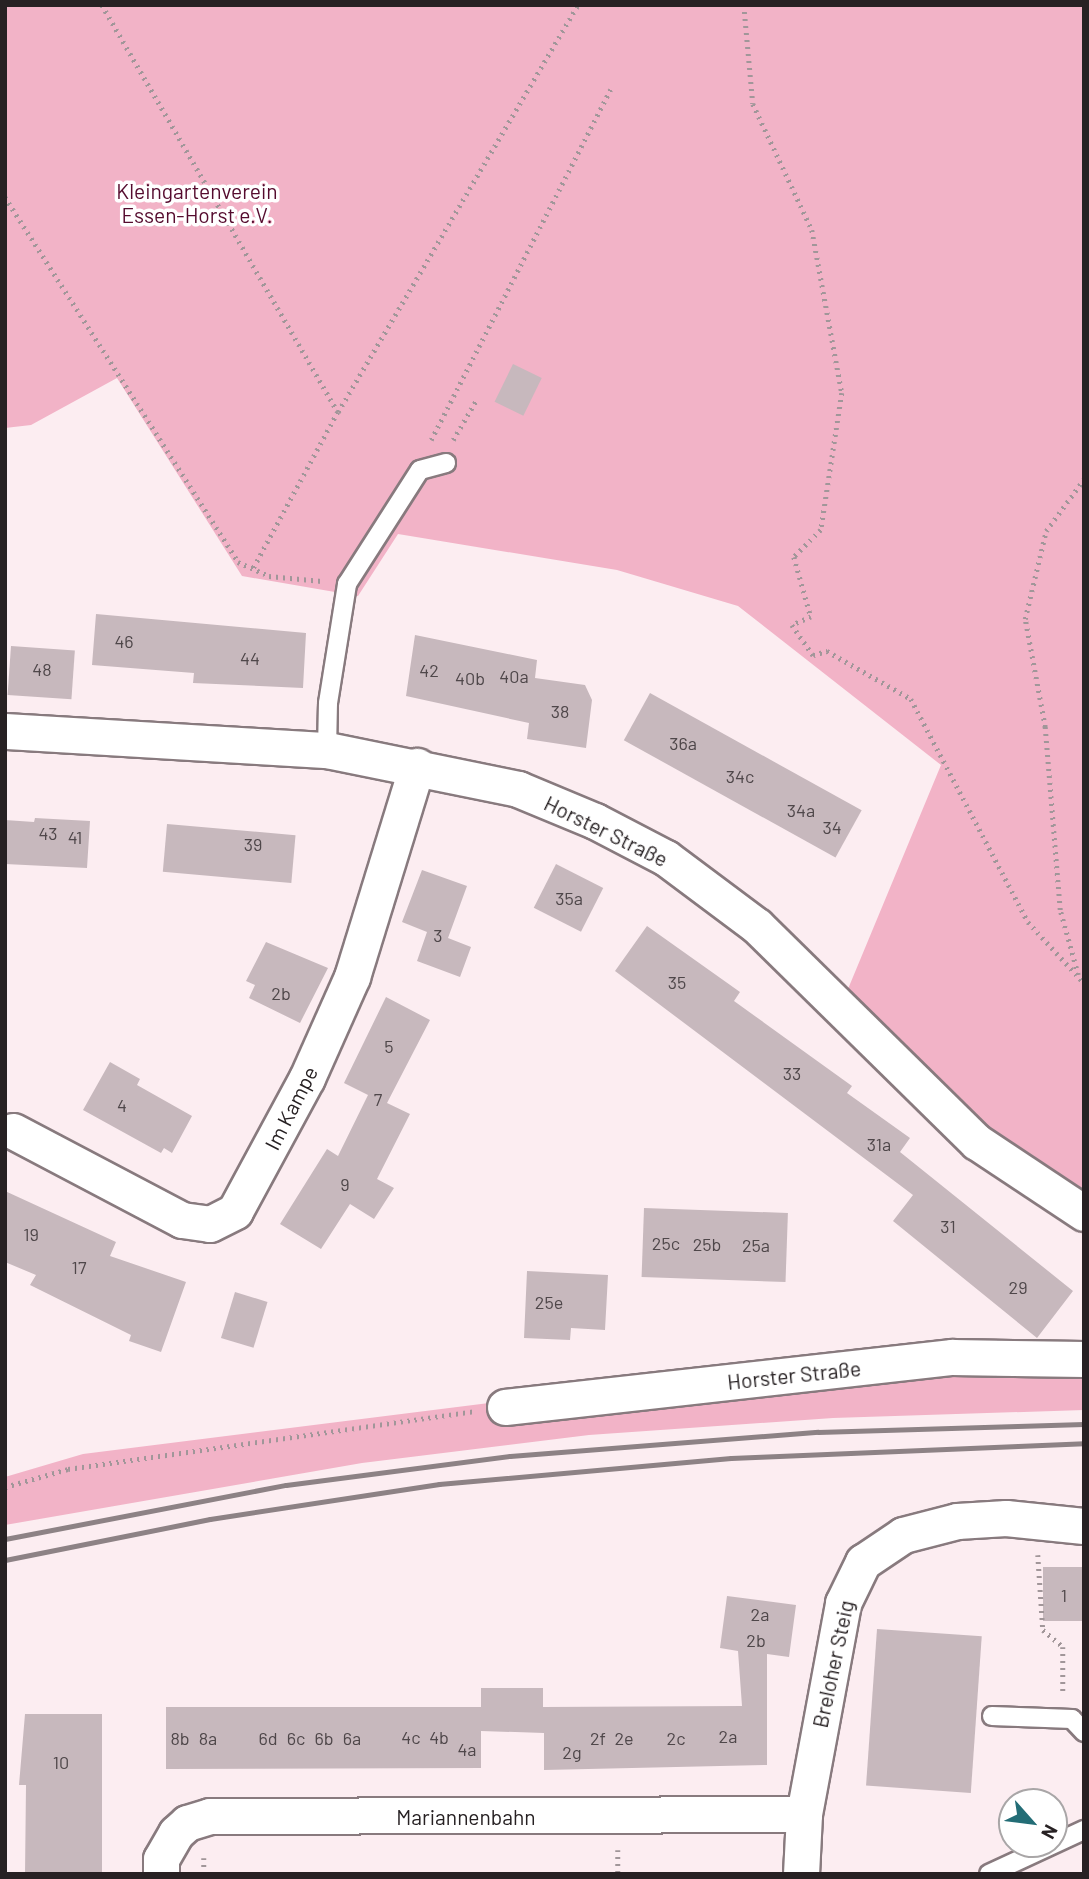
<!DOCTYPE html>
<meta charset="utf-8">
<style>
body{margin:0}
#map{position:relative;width:1089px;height:1879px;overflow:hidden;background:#fcedf1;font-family:Barlow,sans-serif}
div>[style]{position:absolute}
.green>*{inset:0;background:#f2b3c7}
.building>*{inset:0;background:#c7b8bd;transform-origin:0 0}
.path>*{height:4.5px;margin-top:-2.25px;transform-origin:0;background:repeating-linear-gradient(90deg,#a19699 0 2px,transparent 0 7px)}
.roads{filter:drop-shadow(2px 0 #887a7e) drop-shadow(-2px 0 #887a7e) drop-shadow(0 2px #887a7e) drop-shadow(0 -2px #887a7e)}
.lane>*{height:18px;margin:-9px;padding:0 9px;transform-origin:9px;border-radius:9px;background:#fff}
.street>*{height:35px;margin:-17.5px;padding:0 17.5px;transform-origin:17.5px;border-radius:17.5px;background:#fff}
.rail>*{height:5px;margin:-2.5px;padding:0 2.5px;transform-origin:2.5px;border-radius:2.5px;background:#8d8285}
span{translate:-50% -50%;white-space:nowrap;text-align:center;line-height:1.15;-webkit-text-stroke:7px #fff;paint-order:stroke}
.number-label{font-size:18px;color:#4f474a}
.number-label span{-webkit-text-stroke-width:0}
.park-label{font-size:21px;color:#550b2e}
.street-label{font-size:21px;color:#272123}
.frame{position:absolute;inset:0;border:7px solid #272123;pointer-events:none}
.north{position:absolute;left:998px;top:1788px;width:70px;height:70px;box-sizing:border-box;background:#fff;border:2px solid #a9a6a7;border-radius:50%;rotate:118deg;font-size:19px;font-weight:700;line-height:28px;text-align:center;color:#272123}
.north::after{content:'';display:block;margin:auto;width:24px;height:32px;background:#236d76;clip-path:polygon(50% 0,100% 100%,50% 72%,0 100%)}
</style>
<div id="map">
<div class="green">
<i style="clip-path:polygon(5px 5px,1084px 5px,1084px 1205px,1075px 1207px,843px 1001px,941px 765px,738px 606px,617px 570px,398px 534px,358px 596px,242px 576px,117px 378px,31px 425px,5px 428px)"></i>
<i style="clip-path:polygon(1084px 1361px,1084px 1410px,833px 1418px,589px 1435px,362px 1463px,5px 1525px,5px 1477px,83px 1454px,497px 1402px)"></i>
</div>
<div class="building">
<i style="left:513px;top:364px;width:32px;height:42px;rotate:26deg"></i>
<i style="clip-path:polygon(96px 614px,306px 633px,303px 688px,193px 683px,194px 673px,92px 665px)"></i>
<i style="clip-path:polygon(415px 635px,537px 660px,535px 678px,585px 685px,592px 700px,586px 748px,527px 739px,529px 723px,406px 696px)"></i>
<i style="left:11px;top:646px;width:64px;height:49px;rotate:4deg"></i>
<i style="left:650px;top:693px;width:242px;height:54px;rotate:29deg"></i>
<i style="clip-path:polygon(35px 818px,90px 821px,87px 868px,5px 864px,5px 820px,34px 822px)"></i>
<i style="left:167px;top:824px;width:129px;height:48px;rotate:5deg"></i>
<i style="left:556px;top:864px;width:53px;height:49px;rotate:27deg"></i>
<i style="clip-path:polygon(422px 870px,467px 886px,448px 938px,471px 947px,460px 977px,417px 961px,427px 932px,402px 922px)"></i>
<i style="clip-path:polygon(647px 926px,740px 992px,734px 1001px,852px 1086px,847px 1093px,910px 1138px,900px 1152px,1073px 1291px,1037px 1338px,893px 1221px,913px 1195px,615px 971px)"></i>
<i style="clip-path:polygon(266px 942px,328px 968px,300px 1023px,249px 998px,255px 985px,246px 981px)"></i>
<i style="clip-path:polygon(386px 997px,430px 1020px,387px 1103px,410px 1114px,377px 1179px,394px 1188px,374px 1219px,350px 1204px,321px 1249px,280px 1224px,327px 1149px,338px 1156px,368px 1095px,344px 1083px)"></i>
<i style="clip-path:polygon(110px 1062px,140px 1079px,137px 1085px,192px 1116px,172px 1153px,164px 1148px,161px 1153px,83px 1110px)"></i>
<i style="clip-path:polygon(5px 1191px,116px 1242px,110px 1256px,186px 1282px,161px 1352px,129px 1341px,131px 1335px,30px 1285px,36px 1275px,5px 1262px)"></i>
<i style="left:644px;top:1208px;width:144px;height:69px;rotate:2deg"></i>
<i style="clip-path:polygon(527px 1271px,608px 1275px,605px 1330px,571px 1328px,570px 1340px,524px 1338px)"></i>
<i style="left:235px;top:1292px;width:34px;height:48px;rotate:17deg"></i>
<i style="left:1084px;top:1567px;width:54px;height:41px;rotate:90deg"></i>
<i style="clip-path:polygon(727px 1596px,796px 1605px,789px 1657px,767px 1654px,767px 1765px,544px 1770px,544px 1733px,481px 1731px,481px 1768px,166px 1769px,166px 1707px,481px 1707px,481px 1688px,543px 1688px,543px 1707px,742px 1706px,738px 1651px,720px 1648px)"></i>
<i style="left:877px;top:1629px;width:105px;height:157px;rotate:4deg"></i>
<i style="clip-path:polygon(25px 1714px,102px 1714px,102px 1874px,25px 1874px,26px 1785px,19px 1785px)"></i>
</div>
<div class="path">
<i style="left:102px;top:5px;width:470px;rotate:59.9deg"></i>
<i style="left:338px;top:412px;width:181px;rotate:118.4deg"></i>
<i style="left:744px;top:5px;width:99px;rotate:84.8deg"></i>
<i style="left:753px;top:104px;width:139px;rotate:64.9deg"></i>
<i style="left:812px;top:230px;width:166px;rotate:79.6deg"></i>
<i style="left:842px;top:393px;width:139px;rotate:98.7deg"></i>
<i style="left:821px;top:530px;width:38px;rotate:135deg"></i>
<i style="left:794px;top:557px;width:62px;rotate:74.2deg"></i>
<i style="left:811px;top:617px;width:21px;rotate:157deg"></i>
<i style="left:792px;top:625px;width:37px;rotate:55deg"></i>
<i style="left:813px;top:655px;width:15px;rotate:-16deg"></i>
<i style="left:827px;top:651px;width:97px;rotate:29.7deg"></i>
<i style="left:911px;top:699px;width:252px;rotate:62.3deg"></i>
<i style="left:1028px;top:922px;width:83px;rotate:47.4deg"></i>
<i style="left:5px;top:197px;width:433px;rotate:57.4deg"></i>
<i style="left:238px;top:562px;width:34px;rotate:24deg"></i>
<i style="left:269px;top:576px;width:53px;rotate:5.4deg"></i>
<i style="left:338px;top:412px;width:472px;rotate:-59.5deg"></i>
<i style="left:431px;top:440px;width:394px;rotate:-62.9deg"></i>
<i style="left:453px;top:440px;width:48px;rotate:-59.7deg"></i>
<i style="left:1078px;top:975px;width:67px;rotate:-105.5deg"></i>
<i style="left:1060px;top:910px;width:184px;rotate:-94.7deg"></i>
<i style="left:1045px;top:727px;width:110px;rotate:-100.5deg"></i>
<i style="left:1025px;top:619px;width:90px;rotate:-76.6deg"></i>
<i style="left:1046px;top:531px;width:64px;rotate:-53.8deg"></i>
<i style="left:5px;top:1487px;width:66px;rotate:-15.9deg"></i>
<i style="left:68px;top:1469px;width:409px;rotate:-8.1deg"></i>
<i style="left:1038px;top:1555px;width:75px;rotate:86.2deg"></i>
<i style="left:1043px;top:1630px;width:26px;rotate:40deg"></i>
<i style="left:1063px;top:1647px;width:48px;rotate:90deg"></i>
<i style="left:618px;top:1850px;width:24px;rotate:90deg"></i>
<i style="left:204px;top:1858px;width:16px;rotate:90deg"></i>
</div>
<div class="roads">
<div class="lane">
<i style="left:327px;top:750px;width:47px;rotate:-88.8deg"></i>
<i style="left:328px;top:703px;width:121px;rotate:-80.9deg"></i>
<i style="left:347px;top:584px;width:135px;rotate:-57.4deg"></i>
<i style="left:420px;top:470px;width:27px;rotate:-15deg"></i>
<i style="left:992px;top:1716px;width:80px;rotate:2.1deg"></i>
<i style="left:1072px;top:1719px;width:18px;rotate:47deg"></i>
<i style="left:989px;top:1874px;width:105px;rotate:-24.9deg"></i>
</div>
<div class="street">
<i style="left:5px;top:731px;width:323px;rotate:3.4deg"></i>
<i style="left:327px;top:750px;width:195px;rotate:11.5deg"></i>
<i style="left:518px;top:789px;width:83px;rotate:22.6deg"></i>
<i style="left:595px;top:821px;width:80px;rotate:27.5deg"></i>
<i style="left:666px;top:858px;width:114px;rotate:36.8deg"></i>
<i style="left:757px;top:926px;width:308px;rotate:44.5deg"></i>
<i style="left:977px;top:1142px;width:128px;rotate:33.6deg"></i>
<i style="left:13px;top:1131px;width:191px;rotate:27.8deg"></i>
<i style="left:182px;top:1220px;width:28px;rotate:8deg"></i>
<i style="left:210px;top:1224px;width:28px;rotate:-27deg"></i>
<i style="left:235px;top:1211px;width:151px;rotate:-61.6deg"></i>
<i style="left:307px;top:1078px;width:111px;rotate:-66deg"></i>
<i style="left:352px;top:977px;width:221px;rotate:-72.9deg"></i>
<i style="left:505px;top:1407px;width:450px;rotate:-6.4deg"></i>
<i style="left:952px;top:1357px;width:132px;rotate:0.9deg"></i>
<i style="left:161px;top:1874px;width:15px;rotate:-90deg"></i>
<i style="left:161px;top:1859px;width:30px;rotate:-60deg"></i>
<i style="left:176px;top:1833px;width:15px;rotate:-42deg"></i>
<i style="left:187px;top:1823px;width:24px;rotate:-17deg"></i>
<i style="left:210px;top:1816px;width:594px;rotate:-0.19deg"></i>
<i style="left:801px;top:1874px;width:60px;rotate:-87.1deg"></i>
<i style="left:804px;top:1814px;width:215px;rotate:-79.5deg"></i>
<i style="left:843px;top:1603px;width:46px;rotate:-64deg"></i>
<i style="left:863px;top:1562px;width:48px;rotate:-34deg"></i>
<i style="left:903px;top:1535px;width:56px;rotate:-14.5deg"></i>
<i style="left:957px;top:1521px;width:49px;rotate:-3.5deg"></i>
<i style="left:1006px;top:1518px;width:78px;rotate:5.9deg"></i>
</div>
</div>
<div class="rail">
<i style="left:5px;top:1539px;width:286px;rotate:-10.9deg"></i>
<i style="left:286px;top:1485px;width:226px;rotate:-7.4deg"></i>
<i style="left:510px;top:1456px;width:309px;rotate:-4.5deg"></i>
<i style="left:818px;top:1432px;width:266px;rotate:-1.7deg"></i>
<i style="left:5px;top:1560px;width:209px;rotate:-11.3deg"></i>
<i style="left:210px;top:1519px;width:232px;rotate:-8.7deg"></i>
<i style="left:439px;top:1484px;width:293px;rotate:-5.1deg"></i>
<i style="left:731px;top:1458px;width:353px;rotate:-2.4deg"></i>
</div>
<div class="number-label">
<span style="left:124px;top:641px">46</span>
<span style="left:250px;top:658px">44</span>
<span style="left:42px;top:669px">48</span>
<span style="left:429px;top:670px">42</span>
<span style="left:514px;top:676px">40a</span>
<span style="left:470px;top:678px">40b</span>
<span style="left:560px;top:711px">38</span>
<span style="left:683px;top:743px">36a</span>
<span style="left:740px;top:776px">34c</span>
<span style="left:801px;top:810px">34a</span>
<span style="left:832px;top:827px">34</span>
<span style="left:48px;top:833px">43</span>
<span style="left:75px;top:837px">41</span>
<span style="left:253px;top:844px">39</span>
<span style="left:569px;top:898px">35a</span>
<span style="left:438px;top:935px">3</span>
<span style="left:677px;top:982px">35</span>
<span style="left:281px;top:993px">2b</span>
<span style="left:389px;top:1046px">5</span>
<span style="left:792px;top:1073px">33</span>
<span style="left:378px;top:1099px">7</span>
<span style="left:122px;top:1105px">4</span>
<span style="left:879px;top:1144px">31a</span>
<span style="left:345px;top:1184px">9</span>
<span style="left:948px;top:1226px">31</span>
<span style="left:31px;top:1234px">19</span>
<span style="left:666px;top:1243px">25c</span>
<span style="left:707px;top:1244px">25b</span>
<span style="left:756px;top:1245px">25a</span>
<span style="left:79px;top:1267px">17</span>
<span style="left:1018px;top:1287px">29</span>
<span style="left:549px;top:1302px">25e</span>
<span style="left:1064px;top:1595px">1</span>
<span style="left:760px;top:1614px">2a</span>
<span style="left:756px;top:1640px">2b</span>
<span style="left:728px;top:1736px">2a</span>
<span style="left:411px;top:1737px">4c</span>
<span style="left:439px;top:1737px">4b</span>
<span style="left:180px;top:1738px">8b</span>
<span style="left:208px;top:1738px">8a</span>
<span style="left:268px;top:1738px">6d</span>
<span style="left:296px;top:1738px">6c</span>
<span style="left:324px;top:1738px">6b</span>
<span style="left:352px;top:1738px">6a</span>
<span style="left:598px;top:1738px">2f</span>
<span style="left:624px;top:1738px">2e</span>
<span style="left:676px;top:1738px">2c</span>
<span style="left:467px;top:1749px">4a</span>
<span style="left:572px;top:1752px">2g</span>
<span style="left:61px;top:1762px">10</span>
</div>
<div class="park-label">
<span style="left:197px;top:203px">Kleingartenverein<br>Essen-Horst e.V.</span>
</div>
<div class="street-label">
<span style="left:606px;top:831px;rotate:26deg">Horster Straße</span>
<span style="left:291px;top:1108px;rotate:-63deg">Im Kampe</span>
<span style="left:794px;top:1375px;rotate:-6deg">Horster Straße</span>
<span style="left:833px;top:1664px;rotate:-78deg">Breloher Steig</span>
<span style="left:466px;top:1817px">Mariannenbahn</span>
</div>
<div class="frame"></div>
<div class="north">N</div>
</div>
